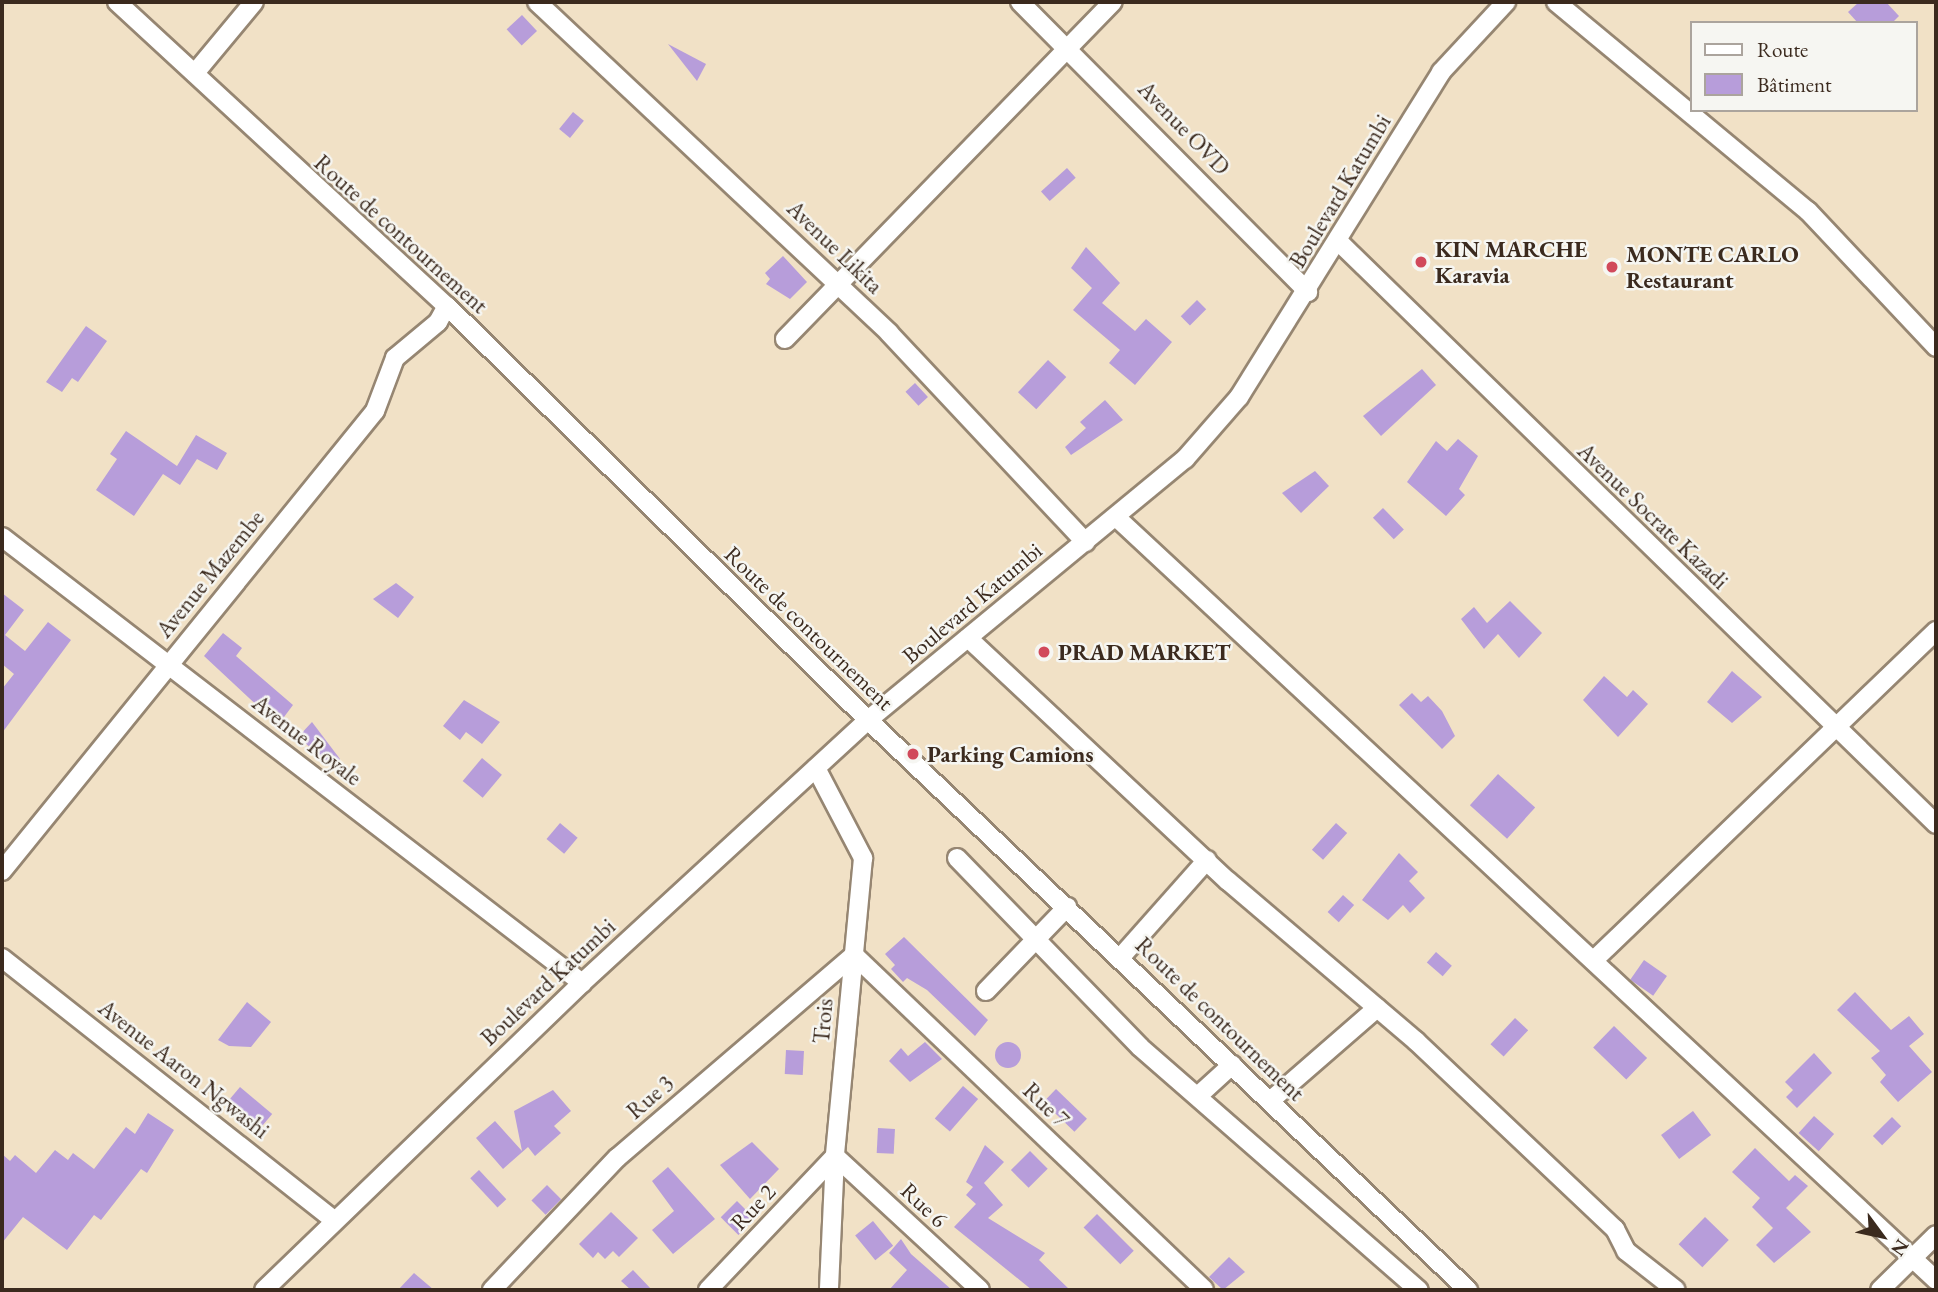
<!DOCTYPE html>
<meta charset="utf-8">
<style>
body{margin:0}
#map{position:relative;width:1938px;height:1292px;overflow:hidden;background:#f1e1c6;font-family:"EB Garamond",serif}
div>[style]{position:absolute}
.building>*{inset:0;background:#b79dda;transform-origin:0 0}
.round{border-radius:50%}
.roads{filter:drop-shadow(2px 0 #968672) drop-shadow(-2px 0 #968672) drop-shadow(0 2px #968672) drop-shadow(0 -2px #968672)}
.minor>*{height:18px;margin:-9px;padding:0 9px;transform-origin:9px;border-radius:9px;background:#fff}
.dots>*{width:19px;height:19px;translate:-50% -50%;box-sizing:border-box;border:4px solid #f6f6f2;border-radius:50%}
span{translate:-50% -50%;white-space:nowrap;text-align:center;line-height:1.15;-webkit-text-stroke:5px #f6f6f2;paint-order:stroke}
.street-label{font-size:23px;color:#3b2a1e}
.poi-label{font-size:23px;color:#3b2a1e;font-weight:700}
.left{translate:0 -50%;text-align:left}
.frame{position:absolute;inset:0;border:4px solid #3b2a1e;pointer-events:none}
.legend{position:absolute;left:1690px;top:21px;width:228px;height:91px;box-sizing:border-box;background:#f6f6f2;border:2px solid #aba49d;margin:0;padding:9px 12px;list-style:none;font-size:21px;color:#3b2a1e}
.legend li{display:flex;align-items:center;gap:14px;height:35px}
.legend b{width:35px;border:2px solid #aba49d}
.north{position:absolute;left:1847px;top:1201px;width:70px;height:70px;-webkit-text-stroke:5px #f6f6f2;paint-order:stroke;rotate:123deg;font-size:19px;font-weight:700;line-height:28px;text-align:center;color:#3b2a1e}
.north::after{content:'';display:block;margin:auto;width:24px;height:32px;background:#3b2a1e;clip-path:polygon(50% 0,100% 100%,50% 72%,0 100%)}
</style>
<div id="map">
<div class="building">
<i style="clip-path:polygon(1859px 2px,1886px 2px,1899px 16px,1892px 23px,1858px 23px,1848px 12px)"></i>
<i style="left:522px;top:15px;width:22px;height:21px;rotate:47deg"></i>
<i style="clip-path:polygon(668px 44px,706px 64px,697px 81px)"></i>
<i style="left:573px;top:112px;width:14px;height:22px;rotate:39deg"></i>
<i style="left:1067px;top:168px;width:13px;height:35px;rotate:48deg"></i>
<i style="clip-path:polygon(1086px 247px,1120px 283px,1102px 303px,1135px 331px,1146px 319px,1172px 342px,1135px 385px,1109px 363px,1120px 350px,1073px 310px,1092px 288px,1071px 268px)"></i>
<i style="clip-path:polygon(783px 256px,807px 282px,790px 299px,766px 284px,770px 279px,765px 273px)"></i>
<i style="left:1197px;top:300px;width:13px;height:23px;rotate:45deg"></i>
<i style="clip-path:polygon(86px 326px,107px 341px,78px 382px,72px 378px,62px 392px,46px 382px)"></i>
<i style="left:1048px;top:360px;width:25px;height:44px;rotate:43deg"></i>
<i style="clip-path:polygon(1422px 369px,1436px 385px,1381px 436px,1363px 416px)"></i>
<i style="left:915px;top:383px;width:19px;height:13px;rotate:47deg"></i>
<i style="clip-path:polygon(1105px 400px,1123px 420px,1071px 455px,1065px 447px,1086px 428px,1080px 422px)"></i>
<i style="clip-path:polygon(126px 431px,177px 466px,196px 435px,227px 453px,217px 470px,197px 459px,180px 485px,163px 474px,134px 516px,96px 490px,117px 459px,110px 454px)"></i>
<i style="clip-path:polygon(1458px 439px,1478px 456px,1459px 489px,1465px 495px,1446px 516px,1407px 482px,1436px 441px,1447px 451px)"></i>
<i style="clip-path:polygon(1315px 471px,1329px 486px,1301px 513px,1282px 493px)"></i>
<i style="left:1383px;top:508px;width:30px;height:14px;rotate:46deg"></i>
<i style="clip-path:polygon(396px 583px,414px 597px,398px 618px,373px 599px)"></i>
<i style="clip-path:polygon(2px 593px,24px 610px,5px 635px,25px 651px,48px 622px,71px 640px,2px 733px,2px 689px,14px 674px,2px 664px)"></i>
<i style="clip-path:polygon(1510px 601px,1542px 633px,1519px 658px,1498px 634px,1484px 649px,1461px 619px,1474px 607px,1487px 623px)"></i>
<i style="clip-path:polygon(223px 633px,242px 648px,236px 656px,293px 705px,278px 725px,204px 656px)"></i>
<i style="clip-path:polygon(1732px 671px,1762px 697px,1732px 723px,1707px 702px)"></i>
<i style="clip-path:polygon(1604px 676px,1627px 697px,1633px 690px,1648px 704px,1618px 737px,1583px 700px)"></i>
<i style="clip-path:polygon(1412px 693px,1421px 702px,1428px 696px,1442px 711px,1455px 736px,1442px 749px,1399px 705px)"></i>
<i style="clip-path:polygon(464px 700px,500px 722px,482px 744px,466px 732px,460px 740px,443px 726px)"></i>
<i style="clip-path:polygon(312px 722px,340px 759px,333px 767px,298px 737px)"></i>
<i style="left:482px;top:758px;width:26px;height:30px;rotate:40deg"></i>
<i style="left:1498px;top:774px;width:50px;height:42px;rotate:42deg"></i>
<i style="left:560px;top:823px;width:23px;height:21px;rotate:40deg"></i>
<i style="left:1336px;top:823px;width:15px;height:36px;rotate:42deg"></i>
<i style="clip-path:polygon(1399px 853px,1418px 872px,1409px 881px,1425px 898px,1410px 913px,1403px 905px,1388px 920px,1362px 900px)"></i>
<i style="left:1343px;top:895px;width:15px;height:23px;rotate:42deg"></i>
<i style="clip-path:polygon(904px 937px,988px 1020px,975px 1036px,927px 990px,907px 978px,903px 982px,891px 969px,895px 965px,885px 954px)"></i>
<i style="left:1436px;top:952px;width:21px;height:14px;rotate:41deg"></i>
<i style="left:1644px;top:960px;width:28px;height:24px;rotate:35deg"></i>
<i style="clip-path:polygon(1855px 992px,1891px 1030px,1909px 1016px,1924px 1034px,1909px 1046px,1932px 1072px,1898px 1102px,1880px 1082px,1886px 1075px,1871px 1058px,1880px 1051px,1837px 1010px)"></i>
<i style="clip-path:polygon(247px 1002px,271px 1022px,251px 1047px,229px 1046px,218px 1040px)"></i>
<i style="left:1515px;top:1018px;width:18px;height:36px;rotate:43deg"></i>
<i style="left:1614px;top:1026px;width:46px;height:30px;rotate:44deg"></i>
<i class="round" style="left:995px;top:1042px;width:26px;height:26px"></i>
<i style="clip-path:polygon(925px 1042px,942px 1059px,910px 1082px,889px 1061px,901px 1048px,908px 1056px)"></i>
<i style="left:786px;top:1050px;width:18px;height:24px;rotate:3deg"></i>
<i style="clip-path:polygon(1814px 1053px,1832px 1073px,1797px 1108px,1786px 1097px,1793px 1090px,1785px 1082px)"></i>
<i style="left:963px;top:1086px;width:20px;height:43px;rotate:41deg"></i>
<i style="left:240px;top:1087px;width:42px;height:22px;rotate:40deg"></i>
<i style="left:1056px;top:1089px;width:43px;height:18px;rotate:44deg"></i>
<i style="clip-path:polygon(553px 1090px,571px 1111px,554px 1126px,561px 1133px,535px 1156px,528px 1147px,503px 1169px,476px 1138px,495px 1121px,522px 1151px,514px 1111px)"></i>
<i style="left:1693px;top:1111px;width:30px;height:40px;rotate:53deg"></i>
<i style="clip-path:polygon(148px 1113px,174px 1130px,147px 1173px,141px 1169px,101px 1220px,94px 1215px,67px 1250px,23px 1217px,2px 1243px,2px 1154px,10px 1161px,15px 1155px,36px 1173px,55px 1150px,68px 1160px,73px 1153px,94px 1169px,126px 1127px,135px 1134px)"></i>
<i style="left:1814px;top:1116px;width:27px;height:23px;rotate:42deg"></i>
<i style="left:1892px;top:1117px;width:13px;height:27px;rotate:45deg"></i>
<i style="left:878px;top:1128px;width:17px;height:25px;rotate:3deg"></i>
<i style="clip-path:polygon(752px 1142px,779px 1169px,750px 1199px,720px 1165px)"></i>
<i style="clip-path:polygon(985px 1145px,1004px 1162px,984px 1183px,1003px 1205px,988px 1218px,1045px 1253px,1039px 1260px,1070px 1290px,1032px 1290px,954px 1227px,976px 1204px,966px 1195px,973px 1187px,966px 1182px)"></i>
<i style="clip-path:polygon(1755px 1148px,1789px 1181px,1795px 1175px,1808px 1186px,1786px 1208px,1811px 1232px,1774px 1263px,1756px 1245px,1773px 1228px,1752px 1207px,1760px 1198px,1732px 1172px)"></i>
<i style="left:1030px;top:1151px;width:25px;height:27px;rotate:45deg"></i>
<i style="clip-path:polygon(668px 1167px,715px 1219px,673px 1254px,652px 1230px,674px 1211px,652px 1181px)"></i>
<i style="left:479px;top:1170px;width:40px;height:12px;rotate:47deg"></i>
<i style="left:547px;top:1185px;width:20px;height:22px;rotate:45deg"></i>
<i style="left:737px;top:1201px;width:25px;height:23px;rotate:45deg"></i>
<i style="clip-path:polygon(611px 1212px,638px 1238px,619px 1257px,613px 1251px,605px 1259px,598px 1252px,593px 1258px,579px 1244px)"></i>
<i style="left:1097px;top:1214px;width:52px;height:19px;rotate:45deg"></i>
<i style="left:1705px;top:1217px;width:33px;height:38px;rotate:44deg"></i>
<i style="left:873px;top:1221px;width:32px;height:23px;rotate:51deg"></i>
<i style="clip-path:polygon(901px 1239px,911px 1254px,952px 1290px,889px 1290px,907px 1270px,889px 1253px)"></i>
<i style="clip-path:polygon(1229px 1257px,1245px 1272px,1223px 1290px,1209px 1277px)"></i>
<i style="clip-path:polygon(633px 1270px,652px 1290px,631px 1290px,621px 1281px)"></i>
<i style="clip-path:polygon(414px 1273px,434px 1290px,398px 1290px)"></i>
</div>
<div class="roads">
<div class="minor">
<i style="left:117px;top:2px;width:449px;rotate:42.7deg"></i>
<i style="left:447px;top:306px;width:590px;rotate:44.52deg"></i>
<i style="left:868px;top:720px;width:828px;rotate:43.53deg"></i>
<i style="left:537px;top:2px;width:483px;rotate:43.2deg"></i>
<i style="left:889px;top:333px;width:287px;rotate:46.8deg"></i>
<i style="left:1020px;top:2px;width:409px;rotate:45.2deg"></i>
<i style="left:1556px;top:2px;width:327px;rotate:39.7deg"></i>
<i style="left:1808px;top:211px;width:187px;rotate:46.7deg"></i>
<i style="left:195px;top:73px;width:92px;rotate:-50.3deg"></i>
<i style="left:1338px;top:241px;width:835px;rotate:44.27deg"></i>
<i style="left:785px;top:339px;width:470px;rotate:-45.8deg"></i>
<i style="left:1116px;top:517px;width:1120px;rotate:42.94deg"></i>
<i style="left:2px;top:537px;width:732px;rotate:37.56deg"></i>
<i style="left:968px;top:638px;width:356px;rotate:43.1deg"></i>
<i style="left:1228px;top:881px;width:247px;rotate:40.4deg"></i>
<i style="left:1416px;top:1041px;width:274px;rotate:43.4deg"></i>
<i style="left:1615px;top:1229px;width:25px;rotate:63deg"></i>
<i style="left:1626px;top:1251px;width:63px;rotate:38deg"></i>
<i style="left:816px;top:768px;width:102px;rotate:62.4deg"></i>
<i style="left:863px;top:858px;width:299px;rotate:95.4deg"></i>
<i style="left:835px;top:1156px;width:134px;rotate:92.6deg"></i>
<i style="left:957px;top:858px;width:263px;rotate:45.9deg"></i>
<i style="left:1140px;top:1047px;width:370px;rotate:41.1deg"></i>
<i style="left:2px;top:871px;width:592px;rotate:-50.96deg"></i>
<i style="left:375px;top:411px;width:57px;rotate:-69.3deg"></i>
<i style="left:395px;top:358px;width:56px;rotate:-39.9deg"></i>
<i style="left:438px;top:322px;width:18px;rotate:-61deg"></i>
<i style="left:2px;top:958px;width:424px;rotate:38.3deg"></i>
<i style="left:1120px;top:958px;width:131px;rotate:-48.4deg"></i>
<i style="left:1594px;top:960px;width:475px;rotate:-43.9deg"></i>
<i style="left:986px;top:991px;width:117px;rotate:-46deg"></i>
<i style="left:1199px;top:1095px;width:45px;rotate:-42.3deg"></i>
<i style="left:1270px;top:1101px;width:142px;rotate:-41deg"></i>
<i style="left:264px;top:1290px;width:442px;rotate:-44deg"></i>
<i style="left:582px;top:983px;width:389px;rotate:-42.6deg"></i>
<i style="left:868px;top:720px;width:411px;rotate:-39.5deg"></i>
<i style="left:1185px;top:459px;width:82px;rotate:-48.9deg"></i>
<i style="left:1239px;top:397px;width:383px;rotate:-58.1deg"></i>
<i style="left:1441px;top:72px;width:96px;rotate:-47.1deg"></i>
<i style="left:492px;top:1290px;width:182px;rotate:-46.6deg"></i>
<i style="left:617px;top:1158px;width:312px;rotate:-40.6deg"></i>
<i style="left:854px;top:955px;width:484px;rotate:43.7deg"></i>
<i style="left:708px;top:1290px;width:185px;rotate:-46.5deg"></i>
<i style="left:835px;top:1156px;width:197px;rotate:42.7deg"></i>
<i style="left:1880px;top:1290px;width:78px;rotate:-44.5deg"></i>
</div>
</div>
<div class="dots">
<i style="left:1421px;top:262px;background:#d1495b"></i>
<i style="left:1612px;top:267px;background:#d1495b"></i>
<i style="left:1044px;top:652px;background:#d1495b"></i>
<i style="left:913px;top:754px;background:#d1495b"></i>
</div>
<div class="street-label">
<span style="left:1184px;top:128px;rotate:46deg">Avenue OVD</span>
<span style="left:1340px;top:191px;rotate:-59deg">Boulevard Katumbi</span>
<span style="left:401px;top:234px;rotate:42deg">Route de contournement</span>
<span style="left:835px;top:247px;rotate:44deg">Avenue Likita</span>
<span style="left:1653px;top:516px;rotate:44deg">Avenue Socrate Kazadi</span>
<span style="left:210px;top:574px;rotate:-51deg">Avenue Mazembe</span>
<span style="left:972px;top:603px;rotate:-40deg">Boulevard Katumbi</span>
<span style="left:809px;top:628px;rotate:44deg">Route de contournement</span>
<span style="left:307px;top:740px;rotate:38deg">Avenue Royale</span>
<span style="left:548px;top:982px;rotate:-43deg">Boulevard Katumbi</span>
<span style="left:1220px;top:1019px;rotate:44deg">Route de contournement</span>
<span style="left:823px;top:1021px;rotate:-85deg">Trois</span>
<span style="left:184px;top:1069px;rotate:38deg">Avenue Aaron Ngwashi</span>
<span style="left:650px;top:1097px;rotate:-41deg">Rue 3</span>
<span style="left:1046px;top:1105px;rotate:44deg">Rue 7</span>
<span style="left:924px;top:1205px;rotate:43deg">Rue 6</span>
<span style="left:753px;top:1207px;rotate:-47deg">Rue 2</span>
</div>
<div class="poi-label">
<span class="left" style="left:1435px;top:262px">KIN MARCHE<br>Karavia</span>
<span class="left" style="left:1626px;top:267px">MONTE CARLO<br>Restaurant</span>
<span class="left" style="left:1058px;top:652px">PRAD MARKET</span>
<span class="left" style="left:927px;top:754px">Parking Camions</span>
</div>
<div class="frame"></div>
<ul class="legend">
<li><b style="height:9px;background:#fff"></b>Route</li>
<li><b style="height:19px;background:#b79dda"></b>Bâtiment</li>
</ul>
<div class="north">N</div>
</div>
